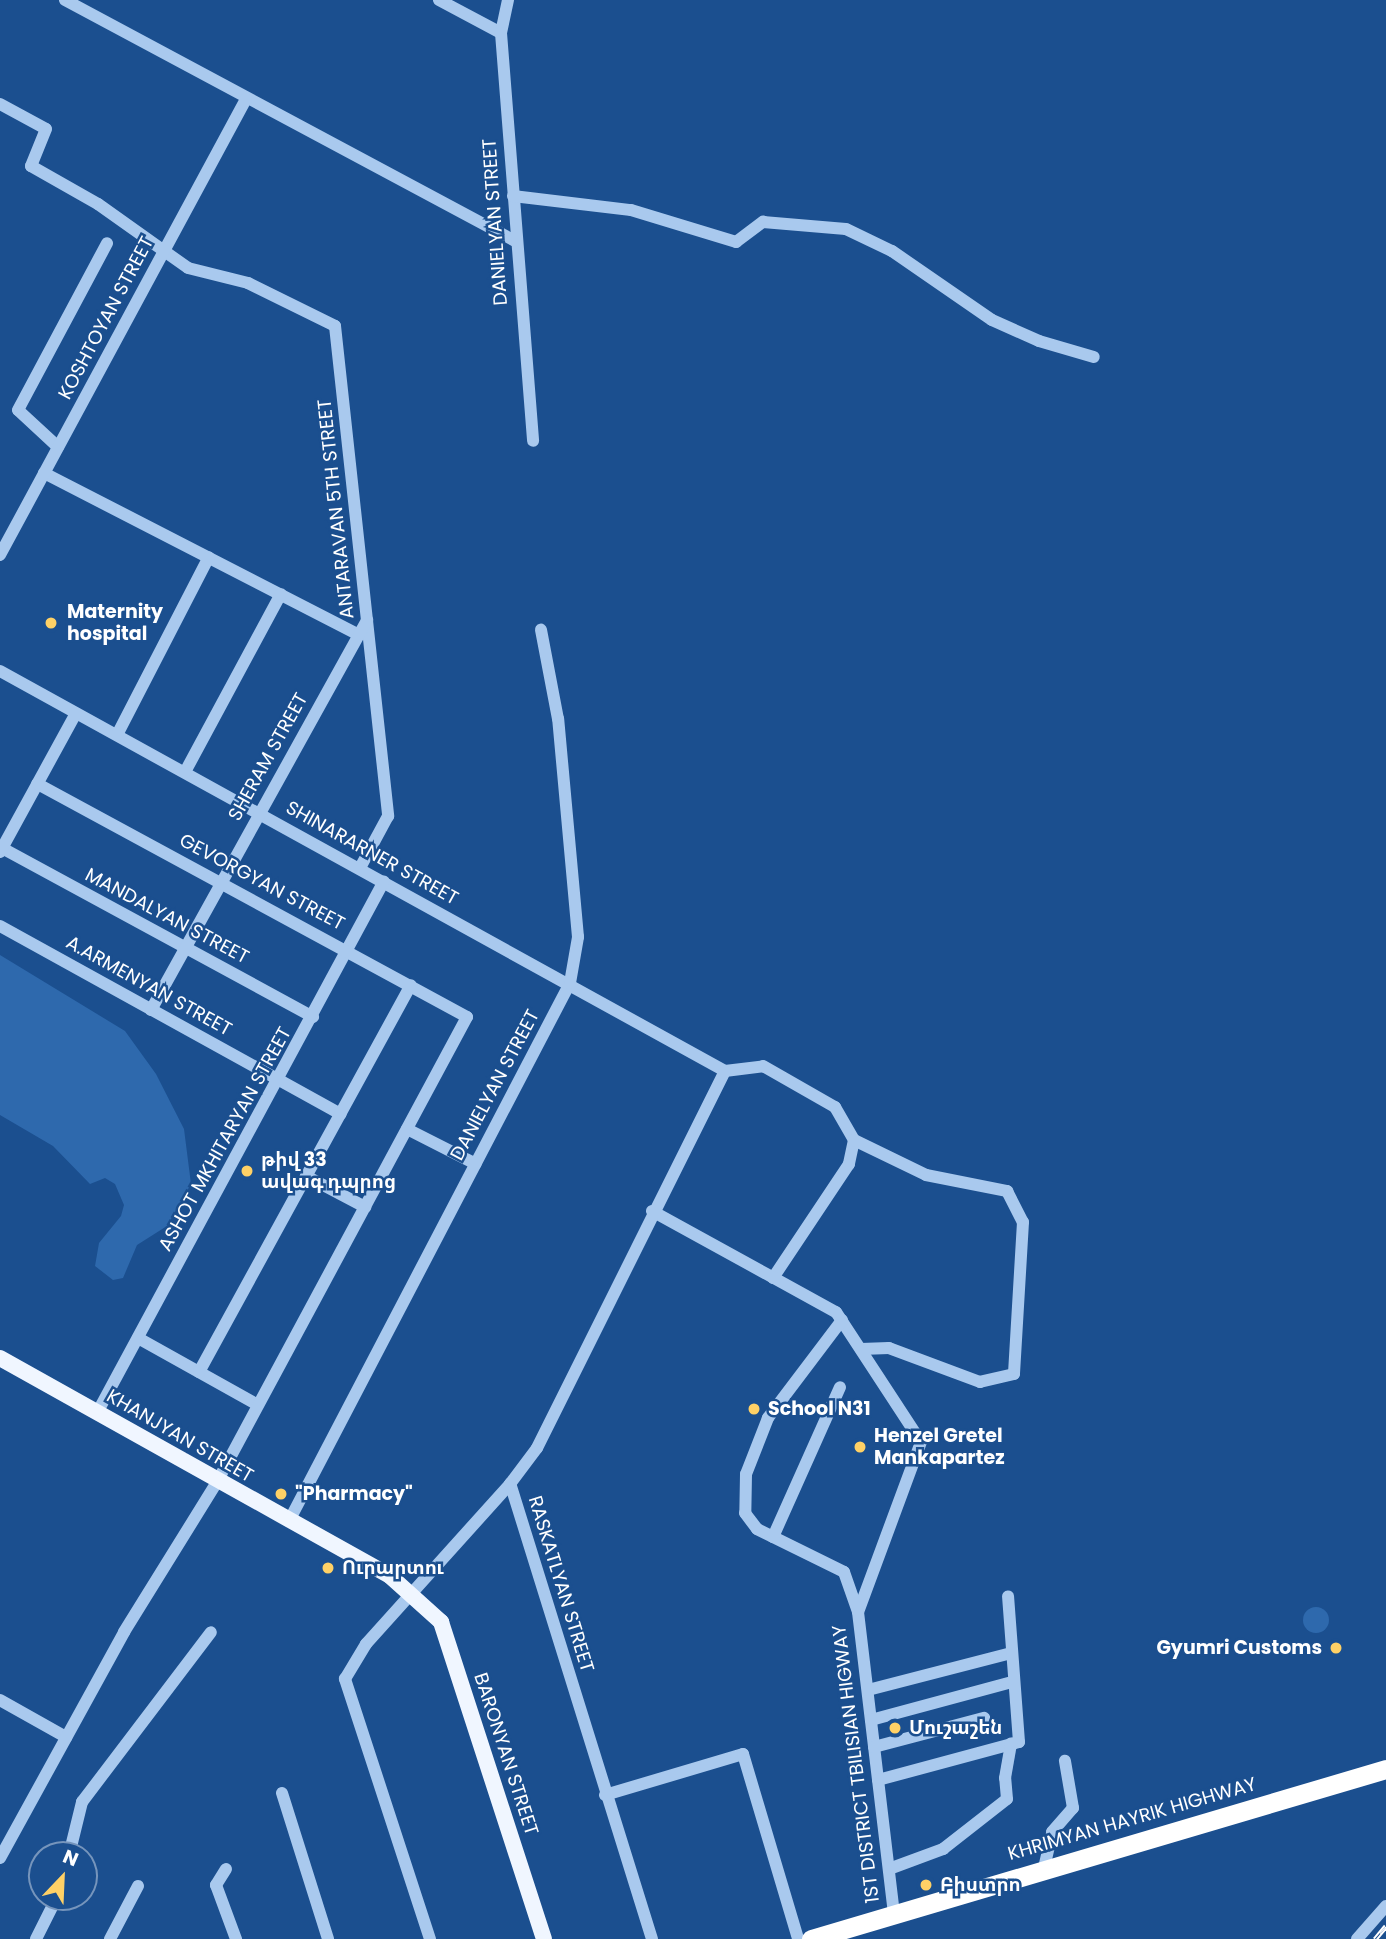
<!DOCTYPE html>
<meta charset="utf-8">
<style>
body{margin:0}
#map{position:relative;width:1386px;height:1939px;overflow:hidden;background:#1b4f8f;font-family:Poppins,"Noto Sans Armenian",sans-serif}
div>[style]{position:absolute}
.green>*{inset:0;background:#2e69ad}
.round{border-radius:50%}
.minor>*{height:12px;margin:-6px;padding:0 6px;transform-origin:6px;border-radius:6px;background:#a9c9ee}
.major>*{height:16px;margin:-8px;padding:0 8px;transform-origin:8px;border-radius:8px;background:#f0f6ff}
.highway>*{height:19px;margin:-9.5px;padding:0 9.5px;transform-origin:9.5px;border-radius:9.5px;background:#fff}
.rail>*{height:5px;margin-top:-2.5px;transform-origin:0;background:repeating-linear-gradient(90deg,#1b4f8f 0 8px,#fff 0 16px);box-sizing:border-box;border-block:2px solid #fff}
.dots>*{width:19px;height:19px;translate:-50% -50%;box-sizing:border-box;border:4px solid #1b4f8f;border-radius:50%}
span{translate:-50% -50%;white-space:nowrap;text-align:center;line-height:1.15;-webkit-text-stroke:5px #1b4f8f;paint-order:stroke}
.street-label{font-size:19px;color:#fff}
.poi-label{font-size:19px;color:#fff;font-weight:700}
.left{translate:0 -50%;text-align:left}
.right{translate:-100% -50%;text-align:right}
.north{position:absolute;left:28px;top:1841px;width:70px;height:70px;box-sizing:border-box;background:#1b4f8f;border:2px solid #7695bc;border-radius:50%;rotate:23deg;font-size:19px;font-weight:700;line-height:28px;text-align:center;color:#fff}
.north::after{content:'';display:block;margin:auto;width:24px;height:32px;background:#ffd166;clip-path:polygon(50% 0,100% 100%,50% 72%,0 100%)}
</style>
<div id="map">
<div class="green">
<i style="clip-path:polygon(0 955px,125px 1031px,156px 1074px,184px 1129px,191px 1184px,167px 1226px,137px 1245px,123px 1278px,113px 1280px,95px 1266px,99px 1243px,121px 1216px,124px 1205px,115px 1184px,105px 1178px,90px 1184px,53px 1146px,0 1115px)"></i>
<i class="round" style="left:1303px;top:1607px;width:26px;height:26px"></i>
</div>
<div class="minor">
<i style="left:65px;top:0;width:510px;rotate:28.17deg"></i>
<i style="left:439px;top:0;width:70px;rotate:28deg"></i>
<i style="left:508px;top:0;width:34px;rotate:102deg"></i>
<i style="left:501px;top:33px;width:409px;rotate:85.5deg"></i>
<i style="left:0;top:104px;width:52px;rotate:28.5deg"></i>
<i style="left:46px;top:129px;width:40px;rotate:112deg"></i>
<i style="left:31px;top:166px;width:77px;rotate:29.6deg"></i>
<i style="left:98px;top:204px;width:110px;rotate:35.4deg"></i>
<i style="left:188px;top:268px;width:62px;rotate:14deg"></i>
<i style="left:248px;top:283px;width:97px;rotate:26.3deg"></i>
<i style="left:335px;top:326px;width:493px;rotate:83.8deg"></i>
<i style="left:388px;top:816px;width:59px;rotate:118.3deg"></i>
<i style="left:513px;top:196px;width:119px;rotate:6.8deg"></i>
<i style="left:631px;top:210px;width:110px;rotate:16.9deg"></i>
<i style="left:736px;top:242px;width:34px;rotate:-37deg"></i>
<i style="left:763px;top:222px;width:83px;rotate:4.8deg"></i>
<i style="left:846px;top:229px;width:51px;rotate:25.6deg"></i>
<i style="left:892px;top:251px;width:121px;rotate:34.6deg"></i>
<i style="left:992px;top:320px;width:51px;rotate:24.1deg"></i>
<i style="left:1039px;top:341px;width:57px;rotate:16.2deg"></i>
<i style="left:58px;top:447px;width:54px;rotate:-137.2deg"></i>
<i style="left:18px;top:410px;width:189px;rotate:-61.9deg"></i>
<i style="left:44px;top:473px;width:354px;rotate:27.2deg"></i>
<i style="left:0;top:555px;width:518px;rotate:-61.65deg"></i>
<i style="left:0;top:671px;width:828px;rotate:28.89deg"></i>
<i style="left:117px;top:735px;width:200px;rotate:-62.7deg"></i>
<i style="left:185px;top:772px;width:202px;rotate:-61.7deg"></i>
<i style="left:2px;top:848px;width:354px;rotate:28.5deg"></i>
<i style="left:0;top:852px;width:158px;rotate:-61.3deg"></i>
<i style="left:0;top:926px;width:389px;rotate:28.9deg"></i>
<i style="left:151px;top:1010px;width:446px;rotate:-61deg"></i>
<i style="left:725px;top:1071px;width:38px;rotate:-7deg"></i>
<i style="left:763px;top:1066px;width:83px;rotate:29.7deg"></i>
<i style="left:835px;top:1107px;width:38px;rotate:60deg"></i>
<i style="left:854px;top:1140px;width:25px;rotate:102deg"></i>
<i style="left:849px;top:1164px;width:137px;rotate:123.7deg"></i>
<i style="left:407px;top:1129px;width:77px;rotate:26.9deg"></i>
<i style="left:854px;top:1140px;width:80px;rotate:25.9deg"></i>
<i style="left:926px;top:1175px;width:83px;rotate:11.2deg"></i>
<i style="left:1007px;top:1191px;width:35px;rotate:63deg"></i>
<i style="left:1023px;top:1222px;width:152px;rotate:93.4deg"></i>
<i style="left:1014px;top:1374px;width:35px;rotate:167deg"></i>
<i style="left:980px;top:1382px;width:97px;rotate:-159.5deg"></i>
<i style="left:889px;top:1348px;width:28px;rotate:178deg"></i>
<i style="left:306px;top:1176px;width:67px;rotate:27.7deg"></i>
<i style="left:652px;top:1211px;width:210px;rotate:28.8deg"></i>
<i style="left:836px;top:1312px;width:155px;rotate:56.8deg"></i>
<i style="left:921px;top:1442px;width:181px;rotate:110.3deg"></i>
<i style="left:858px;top:1612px;width:302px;rotate:83.2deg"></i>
<i style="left:842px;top:1320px;width:123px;rotate:127.1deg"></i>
<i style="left:768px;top:1418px;width:60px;rotate:111.4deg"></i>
<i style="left:746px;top:1474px;width:39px;rotate:91deg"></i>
<i style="left:745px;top:1513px;width:20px;rotate:53deg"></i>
<i style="left:757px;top:1529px;width:97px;rotate:26.3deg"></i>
<i style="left:844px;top:1572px;width:42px;rotate:70.7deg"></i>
<i style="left:138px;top:1338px;width:137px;rotate:29.2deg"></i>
<i style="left:199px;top:1372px;width:441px;rotate:-61.3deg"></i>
<i style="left:97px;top:1413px;width:604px;rotate:-61.65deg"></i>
<i style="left:289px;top:1521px;width:607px;rotate:-62.42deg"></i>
<i style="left:570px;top:983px;width:47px;rotate:-80.1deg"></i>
<i style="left:578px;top:937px;width:219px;rotate:-95.2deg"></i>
<i style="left:558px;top:719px;width:91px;rotate:-100.8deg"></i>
<i style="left:773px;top:1537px;width:164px;rotate:-65.9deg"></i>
<i style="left:868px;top:1690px;width:148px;rotate:-14.5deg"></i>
<i style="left:0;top:1700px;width:76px;rotate:29.3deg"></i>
<i style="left:871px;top:1720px;width:146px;rotate:-15.1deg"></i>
<i style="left:874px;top:1747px;width:114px;rotate:-14.8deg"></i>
<i style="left:878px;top:1780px;width:146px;rotate:-15.1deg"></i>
<i style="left:1019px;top:1742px;width:146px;rotate:-94.3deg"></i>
<i style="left:282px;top:1793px;width:153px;rotate:72.5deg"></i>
<i style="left:605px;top:1795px;width:144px;rotate:-16.5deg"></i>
<i style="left:743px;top:1754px;width:193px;rotate:73.4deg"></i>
<i style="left:69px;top:1855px;width:55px;rotate:-76.2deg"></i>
<i style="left:82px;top:1802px;width:213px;rotate:-52.8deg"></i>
<i style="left:0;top:1858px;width:258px;rotate:-61.2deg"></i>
<i style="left:124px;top:1632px;width:176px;rotate:-58.2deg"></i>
<i style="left:217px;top:1482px;width:528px;rotate:-61.74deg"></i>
<i style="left:467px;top:1017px;width:489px;rotate:-151.5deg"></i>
<i style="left:1044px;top:1868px;width:37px;rotate:-77deg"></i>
<i style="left:1052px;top:1832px;width:32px;rotate:-49deg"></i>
<i style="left:1073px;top:1808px;width:48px;rotate:-99.7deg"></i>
<i style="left:226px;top:1869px;width:19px;rotate:122deg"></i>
<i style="left:216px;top:1885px;width:58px;rotate:69.7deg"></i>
<i style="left:889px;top:1869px;width:58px;rotate:-20.3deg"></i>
<i style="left:943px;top:1849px;width:81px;rotate:-38deg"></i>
<i style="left:1007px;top:1799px;width:21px;rotate:-95deg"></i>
<i style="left:1005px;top:1778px;width:35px;rotate:-80deg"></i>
<i style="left:36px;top:1939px;width:47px;rotate:-63.4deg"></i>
<i style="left:110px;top:1939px;width:60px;rotate:-62.2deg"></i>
<i style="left:430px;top:1939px;width:274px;rotate:-108.1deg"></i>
<i style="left:345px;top:1679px;width:41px;rotate:-59deg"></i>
<i style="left:366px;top:1644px;width:215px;rotate:-48deg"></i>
<i style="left:652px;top:1939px;width:477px;rotate:-107.3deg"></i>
<i style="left:510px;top:1484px;width:45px;rotate:-53.1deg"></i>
<i style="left:537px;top:1448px;width:421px;rotate:-63.5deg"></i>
<i style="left:1357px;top:1939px;width:44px;rotate:-48.7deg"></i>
</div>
<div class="major">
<i style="left:0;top:1358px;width:447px;rotate:29.2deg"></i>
<i style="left:390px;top:1576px;width:69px;rotate:42deg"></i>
<i style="left:441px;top:1622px;width:333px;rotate:72deg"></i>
</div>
<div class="highway">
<i style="left:811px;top:1939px;width:600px;rotate:-16.47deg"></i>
</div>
<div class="rail">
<i style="left:1375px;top:1939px;width:17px;rotate:-50deg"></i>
</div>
<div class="dots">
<i style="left:51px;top:623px;background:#ffd166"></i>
<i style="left:247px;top:1171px;background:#ffd166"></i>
<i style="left:754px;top:1409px;background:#ffd166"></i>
<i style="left:860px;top:1447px;background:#ffd166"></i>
<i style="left:281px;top:1494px;background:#ffd166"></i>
<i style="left:328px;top:1568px;background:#ffd166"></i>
<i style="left:1336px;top:1648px;background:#ffd166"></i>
<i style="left:895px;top:1728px;background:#ffd166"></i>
<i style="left:926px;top:1885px;background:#ffd166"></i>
</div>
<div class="street-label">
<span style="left:495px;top:222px;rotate:-94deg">DANIELYAN STREET</span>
<span style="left:106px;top:318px;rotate:-62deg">KOSHTOYAN STREET</span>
<span style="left:336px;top:509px;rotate:-96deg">ANTARAVAN 5TH STREET</span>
<span style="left:268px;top:757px;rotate:-61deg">SHERAM STREET</span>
<span style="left:372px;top:853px;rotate:29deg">SHINARARNER STREET</span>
<span style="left:262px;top:882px;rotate:28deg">GEVORGYAN STREET</span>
<span style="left:167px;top:916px;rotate:28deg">MANDALYAN STREET</span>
<span style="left:149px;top:986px;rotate:29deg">A.ARMENYAN STREET</span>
<span style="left:495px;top:1085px;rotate:-62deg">DANIELYAN STREET</span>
<span style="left:225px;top:1139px;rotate:-61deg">ASHOT MKHITARYAN STREET</span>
<span style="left:180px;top:1436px;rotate:30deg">KHANJYAN STREET</span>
<span style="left:561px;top:1584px;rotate:73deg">RASKATLYAN STREET</span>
<span style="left:506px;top:1754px;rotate:72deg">BARONYAN STREET</span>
<span style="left:856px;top:1764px;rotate:-97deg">1ST DISTRICT TBILISIAN HIGWAY</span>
<span style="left:1132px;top:1819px;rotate:-16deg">KHRIMYAN HAYRIK HIGHWAY</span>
</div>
<div class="poi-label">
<span class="left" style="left:67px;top:623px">Maternity<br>hospital</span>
<span class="left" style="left:261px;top:1171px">թիվ 33<br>ավագ դպրոց</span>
<span class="left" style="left:768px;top:1409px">School N31</span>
<span class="left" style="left:874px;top:1447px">Henzel Gretel<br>Mankapartez</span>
<span class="left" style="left:295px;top:1494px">"Pharmacy"</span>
<span class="left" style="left:342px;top:1568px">Ուրարտու</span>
<span class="right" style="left:1322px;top:1648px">Gyumri Customs</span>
<span class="left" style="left:909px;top:1728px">Մուշաշեն</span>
<span class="left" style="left:940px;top:1885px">Բիստրո</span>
</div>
<div class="north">N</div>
</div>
